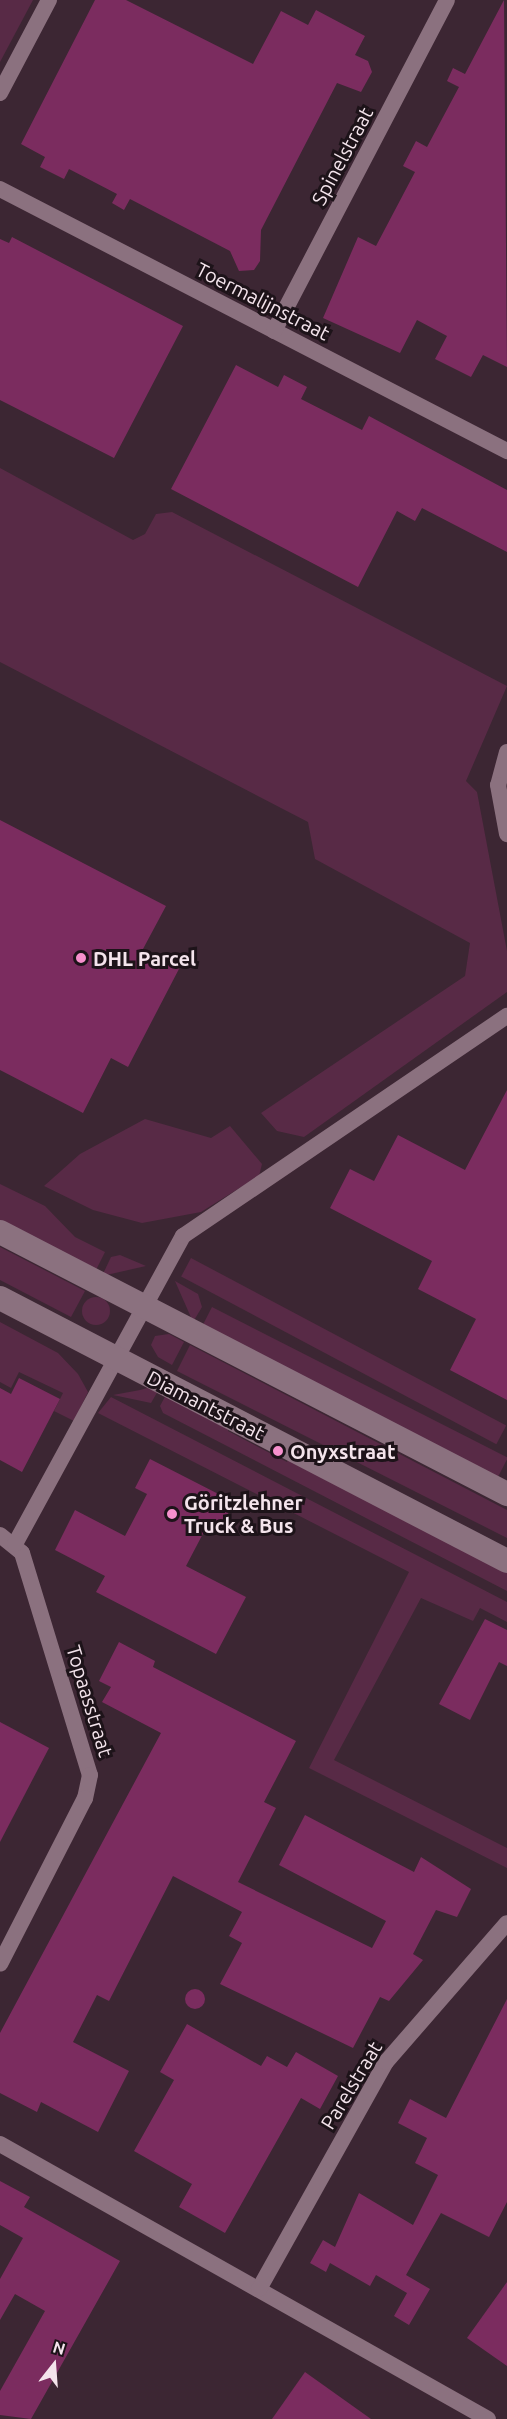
<!DOCTYPE html>
<meta charset="utf-8">
<style>
body{margin:0}
#map{position:relative;width:507px;height:2419px;overflow:hidden;background:#3c2633;font-family:Ubuntu,sans-serif}
div>[style]{position:absolute}
.green>*{inset:0;background:#582a46;transform-origin:0 0}
.round{border-radius:50%}
.building>*{inset:0;background:#7b2c5f}
.minor>*{height:16px;margin:-8px;padding:0 8px;transform-origin:8px;border-radius:8px;background:#8b717f}
.secondary>*{height:24px;margin:-12px;padding:0 12px;transform-origin:12px;border-radius:12px;background:#8b717f}
.dots>*{width:16px;height:16px;translate:-50% -50%;box-sizing:border-box;border:3px solid #1d1319;border-radius:50%}
span{translate:-50% -50%;white-space:nowrap;text-align:center;line-height:1.15;-webkit-text-stroke:6px #1d1319;paint-order:stroke}
.street-label{font-size:20px;color:#f4e4ec}
.poi-label{font-size:20px;color:#f4e4ec;font-weight:700}
.left{translate:0 -50%;text-align:left}
.north{position:absolute;left:24px;top:2335px;width:60px;height:60px;-webkit-text-stroke:4px #1d1319;paint-order:stroke;rotate:17deg;font-size:16px;font-weight:700;line-height:24px;text-align:center;color:#f4e4ec}
.north::after{content:'';display:block;margin:auto;width:21px;height:27px;background:#f4e4ec;clip-path:polygon(50% 0,100% 100%,50% 72%,0 100%)}
</style>
<div id="map">
<div class="green">
<i style="clip-path:polygon(0 0,33px 0,0 62px)"></i>
<i style="clip-path:polygon(0 468px,133px 540px,145px 534px,156px 514px,172px 512px,507px 686px,466px 781px,477px 792px,507px 951px,507px 992px,304px 1137px,277px 1131px,261px 1113px,465px 976px,470px 943px,315px 859px,308px 822px,0 662px)"></i>
<i style="clip-path:polygon(145px 1119px,211px 1138px,230px 1126px,262px 1164px,259px 1176px,201px 1212px,142px 1223px,93px 1210px,44px 1186px,80px 1154px)"></i>
<i style="clip-path:polygon(0 1184px,45px 1206px,75px 1237px,105px 1252px,95px 1272px,0 1223px)"></i>
<i style="clip-path:polygon(0 1247px,85px 1291px,71px 1317px,0 1280px)"></i>
<i style="clip-path:polygon(120px 1255px,146px 1266px,102px 1276px,111px 1257px)"></i>
<i style="left:191px;top:1258px;width:357px;height:21px;rotate:28deg"></i>
<i style="clip-path:polygon(175px 1281px,198px 1294px,202px 1307px,193px 1322px)"></i>
<i class="round" style="left:82px;top:1297px;width:28px;height:28px"></i>
<i style="left:212px;top:1307px;width:332px;height:22px;rotate:27deg"></i>
<i style="clip-path:polygon(0 1322px,58px 1353px,78px 1374px,88px 1392px,74px 1421px,54px 1411px,63px 1393px,19px 1372px,11px 1388px,0 1382px)"></i>
<i style="clip-path:polygon(169px 1334px,184px 1342px,172px 1365px,158px 1357px,151px 1345px,155px 1336px)"></i>
<i style="clip-path:polygon(190px 1345px,507px 1510px,507px 1538px,177px 1371px)"></i>
<i style="clip-path:polygon(162px 1384px,151px 1403px,113px 1395px,140px 1390px)"></i>
<i style="clip-path:polygon(168px 1391px,231px 1423px,228px 1431px,287px 1462px,291px 1454px,507px 1565px,507px 1591px,163px 1413px,160px 1406px)"></i>
<i style="clip-path:polygon(111px 1397px,507px 1602px,507px 1622px,480px 1608px,473px 1621px,421px 1598px,334px 1760px,507px 1848px,507px 1868px,309px 1768px,409px 1572px,98px 1413px)"></i>
</div>
<div class="building">
<i style="clip-path:polygon(95px 0,126px 0,253px 64px,281px 11px,308px 25px,316px 10px,365px 36px,355px 55px,368px 61px,372px 72px,361px 92px,337px 83px,261px 230px,260px 261px,254px 270px,239px 271px,230px 251px,130px 199px,124px 210px,112px 203px,117px 194px,69px 169px,64px 179px,40px 167px,45px 157px,21px 144px)"></i>
<i style="clip-path:polygon(504px 0,507px 367px,483px 355px,471px 377px,435px 359px,447px 336px,417px 320px,400px 353px,323px 318px,358px 237px,376px 246px,415px 172px,403px 166px,416px 141px,427px 147px,459px 87px,447px 81px,453px 68px,465px 74px)"></i>
<i style="clip-path:polygon(12px 237px,183px 326px,114px 458px,0 400px,0 239px,9px 243px)"></i>
<i style="clip-path:polygon(236px 365px,278px 387px,284px 375px,307px 387px,301px 399px,362px 430px,369px 416px,507px 490px,507px 552px,422px 508px,415px 521px,397px 511px,358px 587px,171px 489px)"></i>
<i style="clip-path:polygon(0 820px,166px 906px,143px 949px,180px 967px,128px 1067px,111px 1058px,83px 1113px,0 1070px)"></i>
<i style="clip-path:polygon(507px 1090px,507px 1400px,450px 1370px,476px 1319px,418px 1289px,432px 1261px,330px 1208px,350px 1169px,374px 1181px,398px 1135px,465px 1170px)"></i>
<i style="clip-path:polygon(19px 1378px,60px 1399px,22px 1472px,0 1460px,0 1388px,11px 1394px)"></i>
<i style="clip-path:polygon(150px 1459px,234px 1502px,219px 1532px,207px 1526px,186px 1566px,246px 1597px,216px 1654px,96px 1592px,105px 1576px,55px 1550px,75px 1510px,125px 1536px,147px 1494px,135px 1488px)"></i>
<i style="clip-path:polygon(485px 1619px,507px 1630px,507px 1666px,499px 1662px,470px 1720px,439px 1704px)"></i>
<i style="clip-path:polygon(119px 1642px,155px 1661px,153px 1667px,296px 1741px,264px 1802px,276px 1808px,238px 1882px,372px 1948px,386px 1921px,279px 1865px,305px 1815px,414px 1872px,421px 1857px,471px 1889px,457px 1917px,436px 1910px,413px 1954px,423px 1960px,389px 2001px,380px 1997px,353px 2048px,220px 1984px,242px 1943px,229px 1936px,242px 1912px,173px 1876px,109px 2001px,97px 1995px,73px 2042px,129px 2071px,98px 2132px,41px 2102px,37px 2112px,0 2093px,0 2033px,161px 1733px,102px 1702px,111px 1687px,99px 1681px)"></i>
<i style="clip-path:polygon(0 1722px,49px 1748px,0 1842px)"></i>
<i class="round" style="left:185px;top:1989px;width:20px;height:20px"></i>
<i style="clip-path:polygon(507px 1999px,507px 2202px,489px 2237px,441px 2213px,406px 2275px,430px 2289px,409px 2325px,394px 2316px,407px 2293px,376px 2275px,370px 2286px,330px 2263px,326px 2272px,310px 2263px,323px 2240px,335px 2247px,359px 2193px,413px 2225px,438px 2175px,415px 2163px,427px 2138px,398px 2123px,410px 2099px,446px 2118px)"></i>
<i style="clip-path:polygon(187px 2024px,261px 2066px,267px 2056px,287px 2067px,296px 2052px,338px 2076px,320px 2109px,301px 2098px,225px 2233px,179px 2207px,192px 2184px,134px 2151px,174px 2080px,160px 2072px)"></i>
<i style="clip-path:polygon(0 2181px,30px 2197px,24px 2207px,120px 2261px,31px 2419px,0 2415px,0 2391px,45px 2311px,15px 2294px,0 2320px,0 2279px,23px 2238px,0 2225px)"></i>
<i style="clip-path:polygon(507px 2282px,507px 2366px,467px 2338px)"></i>
<i style="clip-path:polygon(305px 2372px,371px 2419px,272px 2419px)"></i>
</div>
<div class="minor">
<i style="left:0;top:93px;width:105px;rotate:-62.2deg"></i>
<i style="left:0;top:189px;width:571px;rotate:27.33deg"></i>
<i style="left:274px;top:331px;width:373px;rotate:-62.4deg"></i>
<i style="left:507px;top:752px;width:34px;rotate:105deg"></i>
<i style="left:498px;top:785px;width:50px;rotate:79.6deg"></i>
<i style="left:0;top:1535px;width:28px;rotate:39deg"></i>
<i style="left:22px;top:1553px;width:232px;rotate:73deg"></i>
<i style="left:90px;top:1775px;width:24px;rotate:102deg"></i>
<i style="left:85px;top:1798px;width:186px;rotate:117.1deg"></i>
<i style="left:15px;top:1544px;width:351px;rotate:-61.4deg"></i>
<i style="left:183px;top:1236px;width:392px;rotate:-34.2deg"></i>
<i style="left:0;top:2144px;width:560px;rotate:29.4deg"></i>
<i style="left:259px;top:2289px;width:260px;rotate:-60.8deg"></i>
<i style="left:386px;top:2062px;width:184px;rotate:-49deg"></i>
</div>
<div class="secondary">
<i style="left:0;top:1232px;width:571px;rotate:27.33deg"></i>
<i style="left:0;top:1298px;width:571px;rotate:27.42deg"></i>
</div>
<div class="dots">
<i style="left:81px;top:958px;background:#f790cd"></i>
<i style="left:278px;top:1451px;background:#f790cd"></i>
<i style="left:172px;top:1514px;background:#f790cd"></i>
</div>
<div class="street-label">
<span style="left:342px;top:156px;rotate:-62deg">Spinelstraat</span>
<span style="left:263px;top:301px;rotate:27deg">Toermalijnstraat</span>
<span style="left:206px;top:1405px;rotate:27deg">Diamantstraat</span>
<span style="left:90px;top:1701px;rotate:73deg">Topaasstraat</span>
<span style="left:351px;top:2085px;rotate:-59deg">Parelstraat</span>
</div>
<div class="poi-label">
<span class="left" style="left:93px;top:958px">DHL Parcel</span>
<span class="left" style="left:290px;top:1451px">Onyxstraat</span>
<span class="left" style="left:184px;top:1514px">Göritzlehner<br>Truck &amp; Bus</span>
</div>
<div class="north">N</div>
</div>
